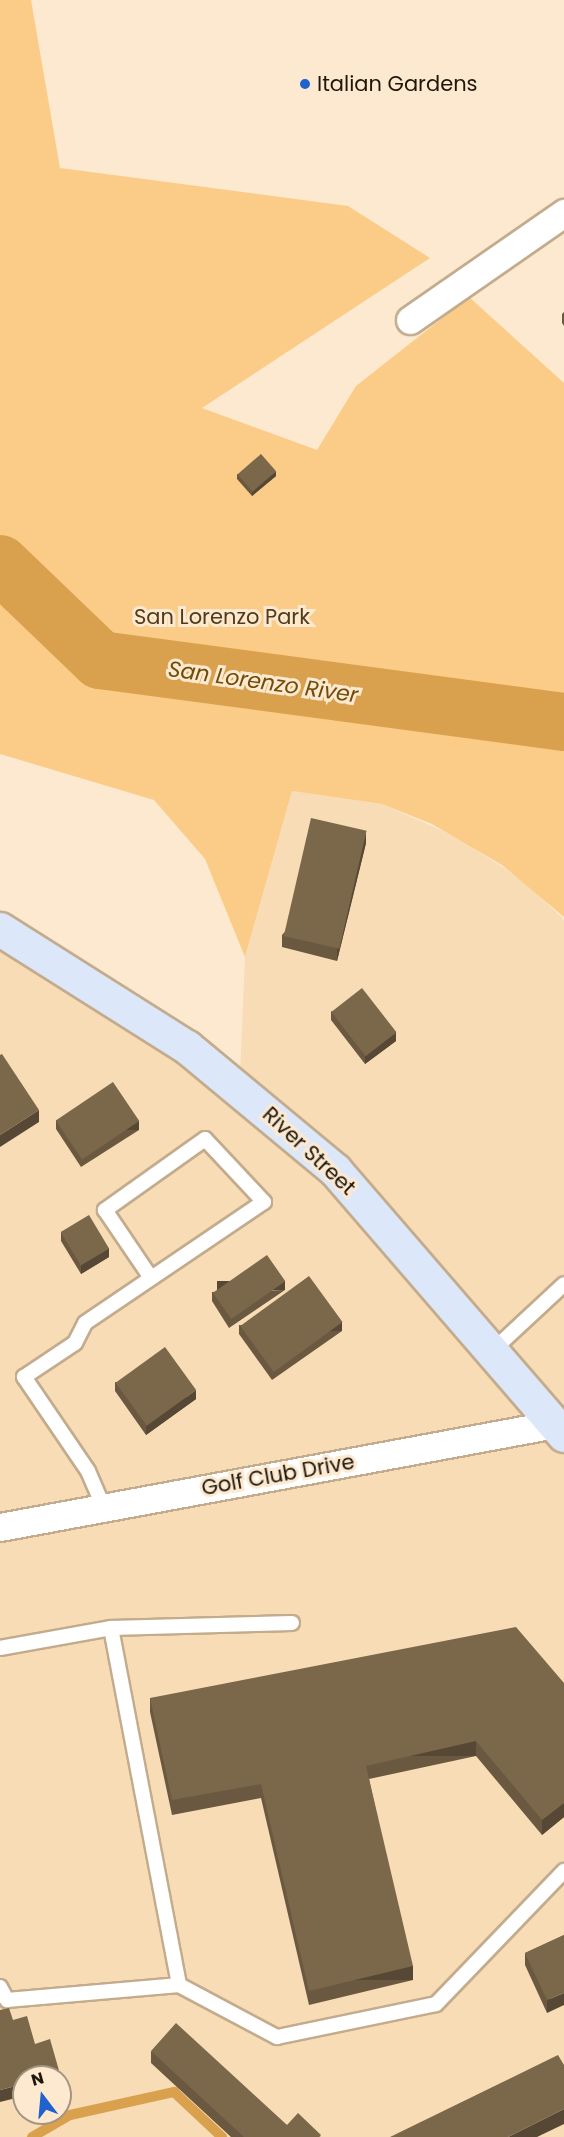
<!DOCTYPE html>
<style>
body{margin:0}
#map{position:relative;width:564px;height:2137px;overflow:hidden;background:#fce9d0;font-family:Poppins,sans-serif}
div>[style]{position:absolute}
.built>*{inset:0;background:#f8dcb5}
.green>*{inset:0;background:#fbcc88}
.stream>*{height:10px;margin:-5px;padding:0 5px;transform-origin:5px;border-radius:5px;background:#d9a14d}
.river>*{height:58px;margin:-29px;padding:0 29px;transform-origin:29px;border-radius:29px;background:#d9a14d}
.roads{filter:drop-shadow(2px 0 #c2ac8d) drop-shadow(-2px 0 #c2ac8d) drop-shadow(0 2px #c2ac8d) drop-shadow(0 -2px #c2ac8d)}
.lane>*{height:14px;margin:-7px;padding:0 7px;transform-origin:7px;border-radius:7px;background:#fff}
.street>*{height:27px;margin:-13.5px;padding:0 13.5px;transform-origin:13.5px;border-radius:13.5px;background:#fff}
.secondary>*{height:33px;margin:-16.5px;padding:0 16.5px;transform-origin:16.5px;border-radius:16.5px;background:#dce7f9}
.wall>*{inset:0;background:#6a5940}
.shaded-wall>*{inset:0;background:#564834;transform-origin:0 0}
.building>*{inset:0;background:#7b674a;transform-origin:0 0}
.dots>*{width:16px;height:16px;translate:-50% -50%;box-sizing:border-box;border:3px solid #fce9d0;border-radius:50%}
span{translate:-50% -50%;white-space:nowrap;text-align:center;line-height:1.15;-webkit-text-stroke:6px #fce9d0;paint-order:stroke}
.poi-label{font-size:21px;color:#1e160b}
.left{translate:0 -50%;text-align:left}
.park-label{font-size:21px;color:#523b18}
.street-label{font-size:21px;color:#1e160b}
.water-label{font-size:22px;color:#714c08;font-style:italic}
.north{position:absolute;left:12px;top:2065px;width:60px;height:60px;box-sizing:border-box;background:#fce9d0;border:2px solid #a39581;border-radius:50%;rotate:344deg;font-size:16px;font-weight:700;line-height:24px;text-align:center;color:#1e160b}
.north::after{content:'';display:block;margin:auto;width:21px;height:27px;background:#1f62cd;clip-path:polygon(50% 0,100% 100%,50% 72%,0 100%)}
</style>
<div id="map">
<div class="built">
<i style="clip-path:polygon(evenodd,292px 791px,382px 804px,456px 837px,524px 881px,564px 920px,564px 2137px,0 2137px,0 923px,240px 1075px,245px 957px,292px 791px,24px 2077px,60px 2077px,60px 2113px,24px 2113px,24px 2077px)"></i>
</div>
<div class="green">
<i style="clip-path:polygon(0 0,31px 0,60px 168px,348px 206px,430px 258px,202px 408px,317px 450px,356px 386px,469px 297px,564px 383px,564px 917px,502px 865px,432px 824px,382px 804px,292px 791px,245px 957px,205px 859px,154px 800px,0 754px)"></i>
</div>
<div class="stream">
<i style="left:32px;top:2137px;width:44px;rotate:-30.1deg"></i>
<i style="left:70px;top:2115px;width:107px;rotate:-12.5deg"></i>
<i style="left:174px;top:2092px;width:66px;rotate:43.2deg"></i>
</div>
<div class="river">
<i style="left:0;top:564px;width:139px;rotate:43.8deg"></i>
<i style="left:100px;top:660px;width:468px;rotate:7.6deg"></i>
</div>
<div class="roads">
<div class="lane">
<i style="left:492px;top:1351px;width:98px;rotate:-42.9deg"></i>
<i style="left:104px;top:1508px;width:40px;rotate:-113.4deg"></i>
<i style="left:88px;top:1471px;width:114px;rotate:-124.2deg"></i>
<i style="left:24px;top:1377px;width:61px;rotate:-33.7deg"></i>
<i style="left:75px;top:1343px;width:22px;rotate:-63deg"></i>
<i style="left:85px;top:1323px;width:216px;rotate:-34.1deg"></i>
<i style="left:264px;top:1202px;width:86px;rotate:-133.1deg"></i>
<i style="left:205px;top:1139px;width:123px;rotate:144.6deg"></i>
<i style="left:105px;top:1210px;width:82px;rotate:55.9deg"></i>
<i style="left:111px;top:1628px;width:181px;rotate:-1.6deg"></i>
<i style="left:0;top:1648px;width:113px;rotate:-10.2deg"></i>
<i style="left:111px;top:1628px;width:363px;rotate:79.2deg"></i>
<i style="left:0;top:1987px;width:15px;rotate:62deg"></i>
<i style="left:7px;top:2000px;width:173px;rotate:-5deg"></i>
<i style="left:179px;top:1985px;width:111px;rotate:28deg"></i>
<i style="left:277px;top:2037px;width:162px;rotate:-11.7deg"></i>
<i style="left:436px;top:2004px;width:185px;rotate:-46.1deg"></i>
</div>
<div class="street">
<i style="left:410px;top:320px;width:188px;rotate:-34.8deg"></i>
<i style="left:0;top:1527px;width:564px;rotate:-10.51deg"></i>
</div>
<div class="secondary">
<i style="left:0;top:929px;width:221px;rotate:32.3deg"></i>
<i style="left:187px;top:1047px;width:192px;rotate:39.7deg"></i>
<i style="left:335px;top:1170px;width:350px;rotate:49.2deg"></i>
</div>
</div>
<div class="wall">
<i style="clip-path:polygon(564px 312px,564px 326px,562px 323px,562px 314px)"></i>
<i style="clip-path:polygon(237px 474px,276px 476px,252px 496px,237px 479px)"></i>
<i style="clip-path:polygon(366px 843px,337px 961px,282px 947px,282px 935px)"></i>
<i style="clip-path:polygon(331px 1011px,396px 1041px,365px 1064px,331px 1020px)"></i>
<i style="clip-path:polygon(56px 1120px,139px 1130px,81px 1167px,56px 1129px)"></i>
<i style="clip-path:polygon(61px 1232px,109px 1257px,81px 1274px,61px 1241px)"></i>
<i style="clip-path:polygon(285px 1290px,229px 1328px,212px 1301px,212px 1292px)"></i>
<i style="clip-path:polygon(239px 1325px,342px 1331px,272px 1380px,239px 1334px)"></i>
<i style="clip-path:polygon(115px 1382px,196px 1399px,146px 1435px,115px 1391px)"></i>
<i style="clip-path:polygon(564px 1683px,564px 1817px,542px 1835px,476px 1756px,369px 1779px,413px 1980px,309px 2005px,261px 1798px,172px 1815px,150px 1712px,150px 1698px)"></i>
<i style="clip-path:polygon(564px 1935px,547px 2013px,525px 1965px,525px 1953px)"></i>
<i style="clip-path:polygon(151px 2051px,287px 2125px,321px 2137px,231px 2137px,151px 2063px)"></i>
</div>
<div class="shaded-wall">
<i style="clip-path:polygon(276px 471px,276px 476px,252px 496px,252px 491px)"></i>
<i style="clip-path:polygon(366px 831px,366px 843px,337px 961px,337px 948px)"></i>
<i style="clip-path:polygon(396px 1032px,396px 1041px,365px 1064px,365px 1055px)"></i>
<i style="clip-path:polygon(39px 1110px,39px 1122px,0 1147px,0 1135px)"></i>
<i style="left:139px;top:1121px;width:9px;height:69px;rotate:90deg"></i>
<i style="clip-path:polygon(109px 1248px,109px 1257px,81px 1274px,81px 1265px)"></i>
<i style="left:285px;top:1281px;width:9px;height:68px;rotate:90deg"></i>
<i style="left:342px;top:1322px;width:9px;height:85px;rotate:90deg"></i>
<i style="clip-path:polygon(196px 1390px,196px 1399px,146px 1435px,146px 1426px)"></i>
<i style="left:476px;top:1741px;width:15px;height:113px;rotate:90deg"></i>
<i style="clip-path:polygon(564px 1803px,564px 1817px,542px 1835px,542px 1820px)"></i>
<i style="left:413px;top:1966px;width:14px;height:107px;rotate:90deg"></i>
<i style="clip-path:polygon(564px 1993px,564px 2005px,547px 2013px,547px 2000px)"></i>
<i style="clip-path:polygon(60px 2074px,60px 2077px,48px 2077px)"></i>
<i style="clip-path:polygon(24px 2084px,24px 2096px,0 2102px,0 2090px)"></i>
<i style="clip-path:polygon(564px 2109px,564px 2124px,537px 2137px,508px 2137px)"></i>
</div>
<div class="building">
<i style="left:261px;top:454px;width:23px;height:31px;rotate:49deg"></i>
<i style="left:311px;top:818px;width:57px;height:121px;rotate:13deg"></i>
<i style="left:362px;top:988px;width:56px;height:39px;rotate:52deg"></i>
<i style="clip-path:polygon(2px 1054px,39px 1110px,0 1135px,0 1055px)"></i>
<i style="left:113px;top:1082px;width:47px;height:69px;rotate:56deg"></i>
<i style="left:89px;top:1215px;width:39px;height:33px;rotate:59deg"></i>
<i style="left:267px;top:1255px;width:32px;height:66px;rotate:55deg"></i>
<i style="left:309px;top:1276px;width:57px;height:85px;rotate:54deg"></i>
<i style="left:165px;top:1347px;width:53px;height:61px;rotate:54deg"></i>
<i style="clip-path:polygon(516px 1627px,564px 1683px,564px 1803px,542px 1820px,476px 1741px,366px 1766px,413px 1966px,309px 1991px,261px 1784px,172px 1800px,150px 1698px)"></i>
<i style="clip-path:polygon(564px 1935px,564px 1993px,547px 2000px,525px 1953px)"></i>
<i style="clip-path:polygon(9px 2008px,13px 2020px,27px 2016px,35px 2044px,50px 2039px,60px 2074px,48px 2077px,24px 2077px,24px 2084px,0 2090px,0 2010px)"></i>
<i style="clip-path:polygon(176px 2023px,287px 2125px,298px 2113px,321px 2135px,319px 2137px,244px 2137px,151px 2051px)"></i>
<i style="clip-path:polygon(558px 2055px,564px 2065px,564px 2109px,508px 2137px,390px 2137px)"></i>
</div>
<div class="dots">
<i style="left:305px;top:84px;background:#1f62cd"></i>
</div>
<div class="poi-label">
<span class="left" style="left:317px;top:84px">Italian Gardens</span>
</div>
<div class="park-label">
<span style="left:222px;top:617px">San Lorenzo Park</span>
</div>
<div class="street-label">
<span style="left:309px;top:1151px;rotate:43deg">River Street</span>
<span style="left:278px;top:1475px;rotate:-10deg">Golf Club Drive</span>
</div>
<div class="water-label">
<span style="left:263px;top:682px;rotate:8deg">San Lorenzo River</span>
</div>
<div class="north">N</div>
</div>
